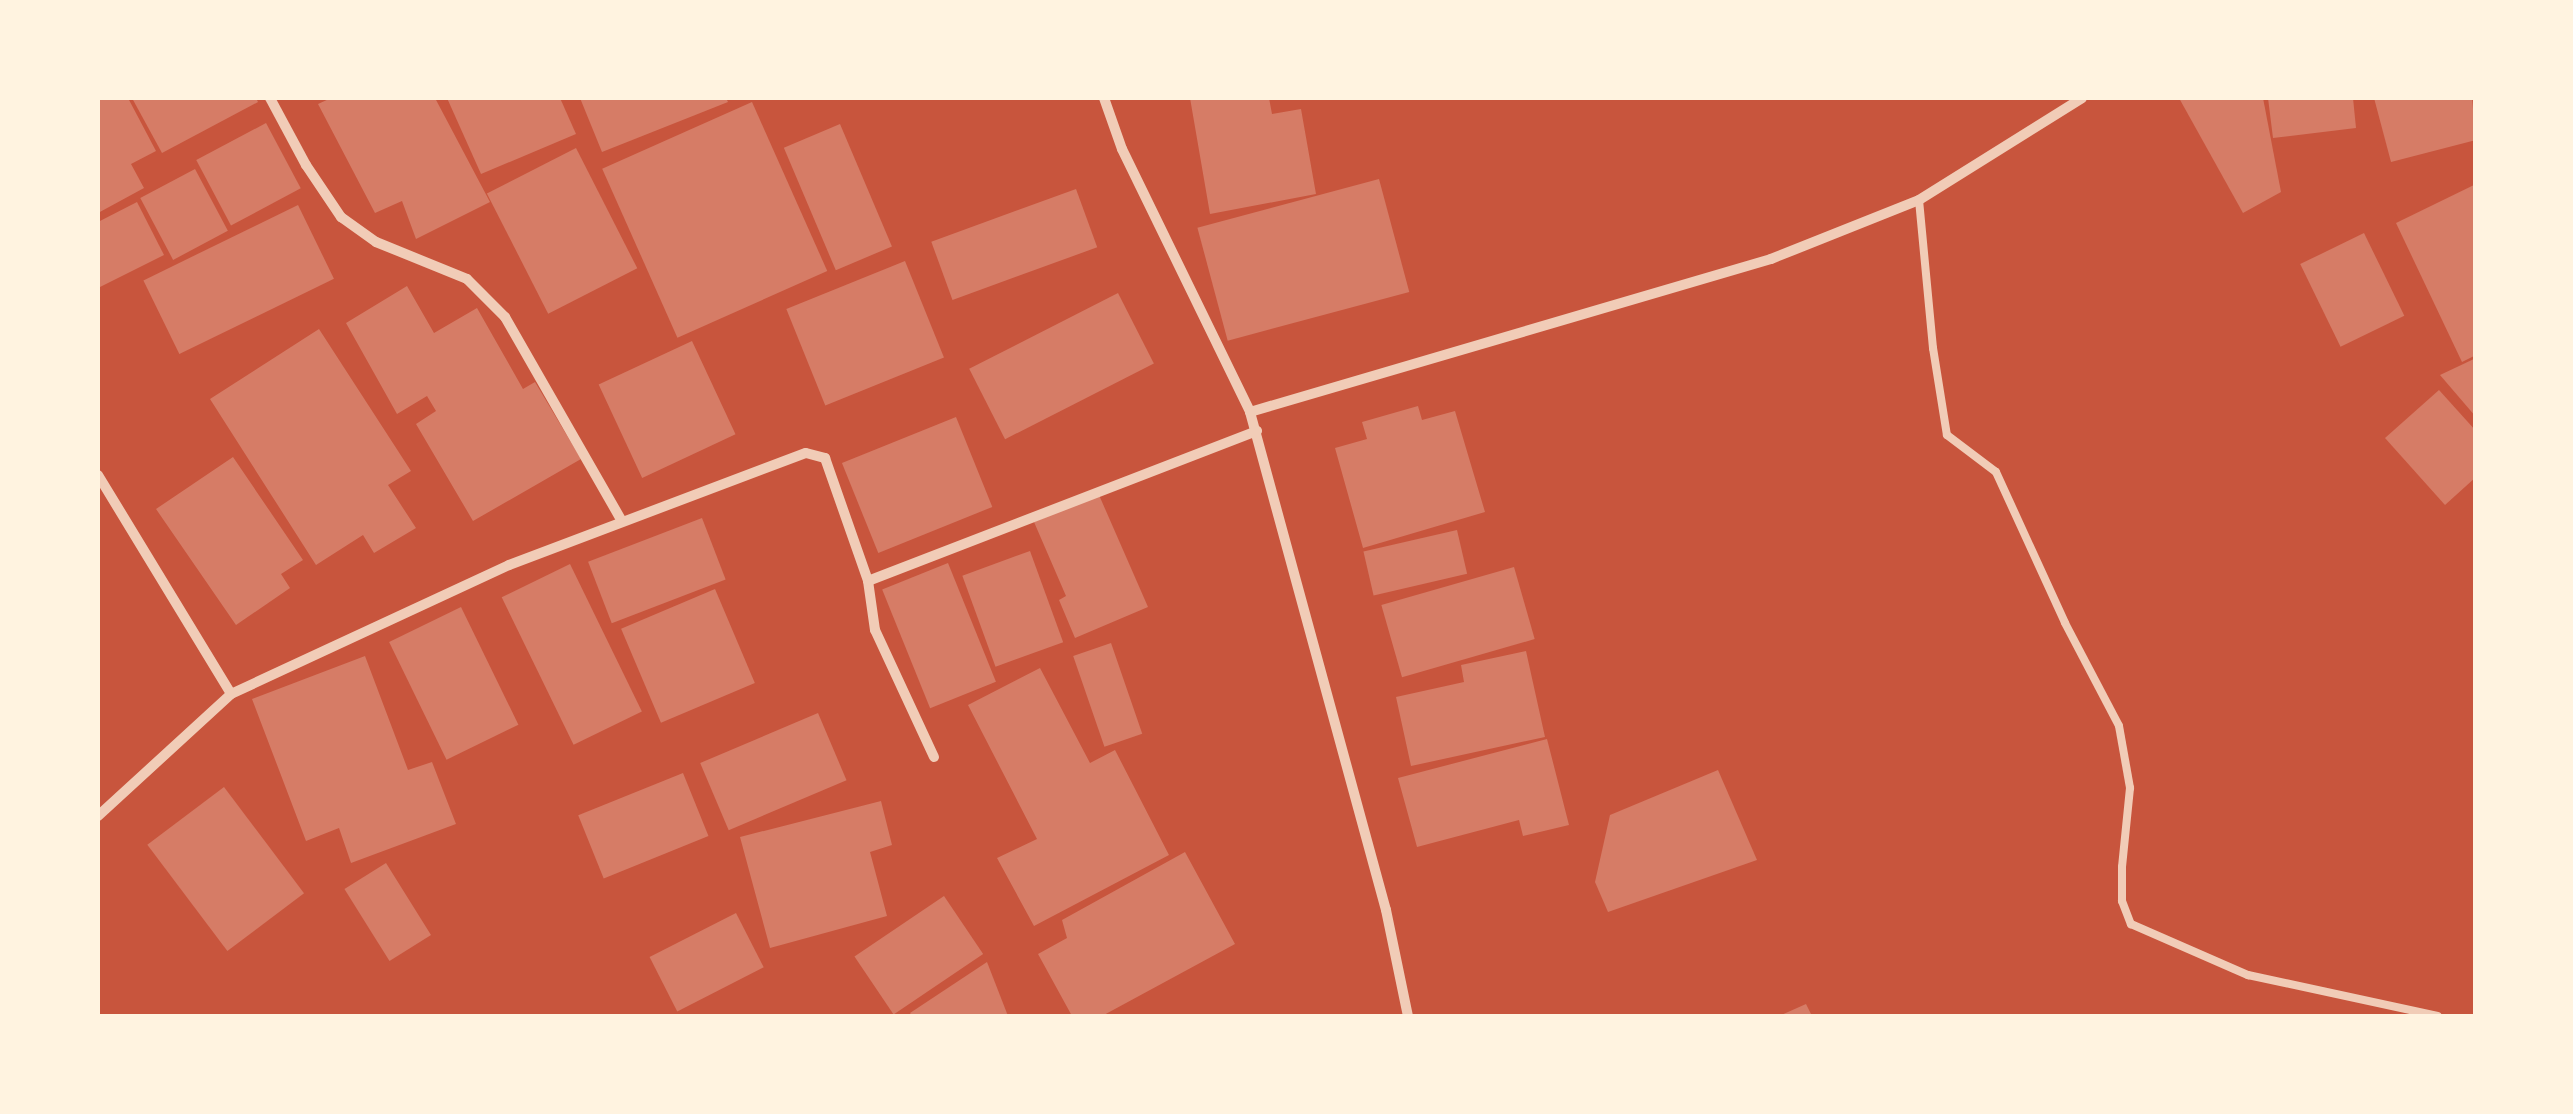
<!DOCTYPE html>
<style>
body{margin:0}
#map{position:relative;width:2573px;height:1114px;overflow:hidden;background:#c8553d;font-family:Overpass,sans-serif}
div>[style]{position:absolute}
.building>*{inset:0;background:#d67c66;transform-origin:0 0}
.service>*{height:8px;margin:-4px;padding:0 4px;transform-origin:4px;border-radius:4px;background:#f1ccb7}
.minor>*{height:10px;margin:-5px;padding:0 5px;transform-origin:5px;border-radius:5px;background:#f1ccb7}
span{translate:-50% -50%;white-space:nowrap;text-align:center;line-height:1.15;-webkit-text-stroke:10px #fff3e0;paint-order:stroke}
.frame{position:absolute;inset:0;border:100px solid #fff3e0;pointer-events:none}
</style>
<div id="map">
<div class="building">
<i style="clip-path:polygon(98px 98px,128px 98px,156px 151px,131px 164px,144px 188px,98px 213px)"></i>
<i style="clip-path:polygon(132px 98px,256px 98px,258px 102px,162px 153px)"></i>
<i style="clip-path:polygon(331px 98px,435px 98px,490px 202px,416px 239px,402px 201px,375px 213px,318px 104px)"></i>
<i style="clip-path:polygon(447px 98px,560px 98px,576px 134px,481px 174px)"></i>
<i style="clip-path:polygon(580px 98px,726px 98px,728px 102px,602px 152px)"></i>
<i style="clip-path:polygon(1190px 98px,1269px 98px,1272px 114px,1301px 109px,1316px 194px,1210px 214px)"></i>
<i style="clip-path:polygon(2179px 98px,2263px 98px,2281px 192px,2243px 213px)"></i>
<i style="clip-path:polygon(2268px 98px,2353px 98px,2356px 128px,2273px 138px)"></i>
<i style="clip-path:polygon(2374px 98px,2472px 98px,2476px 140px,2391px 162px)"></i>
<i style="left:752px;top:102px;width:185px;height:164px;rotate:66deg"></i>
<i style="left:266px;top:123px;width:74px;height:79px;rotate:62deg"></i>
<i style="left:840px;top:124px;width:133px;height:61px;rotate:67deg"></i>
<i style="left:576px;top:148px;width:135px;height:100px;rotate:63deg"></i>
<i style="left:195px;top:169px;width:70px;height:62px;rotate:62deg"></i>
<i style="left:1379px;top:179px;width:117px;height:188px;rotate:75deg"></i>
<i style="clip-path:polygon(2476px 184px,2476px 355px,2462px 362px,2396px 223px)"></i>
<i style="left:1076px;top:189px;width:62px;height:154px;rotate:70deg"></i>
<i style="clip-path:polygon(137px 202px,164px 255px,100px 287px,98px 222px)"></i>
<i style="left:298px;top:205px;width:82px;height:172px;rotate:64deg"></i>
<i style="left:2364px;top:233px;width:92px;height:71px;rotate:64deg"></i>
<i style="left:905px;top:261px;width:104px;height:128px;rotate:68deg"></i>
<i style="clip-path:polygon(407px 286px,434px 333px,477px 308px,523px 389px,535px 382px,581px 459px,473px 521px,416px 424px,436px 411px,427px 396px,397px 414px,346px 323px)"></i>
<i style="left:1118px;top:293px;width:79px;height:167px;rotate:63deg"></i>
<i style="clip-path:polygon(319px 329px,411px 471px,388px 485px,416px 528px,374px 553px,363px 535px,316px 565px,210px 399px)"></i>
<i style="left:692px;top:341px;width:103px;height:103px;rotate:65deg"></i>
<i style="clip-path:polygon(2476px 358px,2476px 417px,2440px 375px)"></i>
<i style="clip-path:polygon(2439px 390px,2476px 431px,2476px 477px,2445px 505px,2385px 438px)"></i>
<i style="clip-path:polygon(1418px 406px,1422px 420px,1455px 411px,1485px 512px,1363px 548px,1335px 448px,1367px 439px,1362px 422px)"></i>
<i style="left:956px;top:417px;width:97px;height:123px;rotate:68deg"></i>
<i style="clip-path:polygon(233px 457px,303px 560px,281px 574px,290px 588px,236px 625px,156px 509px)"></i>
<i style="clip-path:polygon(1099px 495px,1148px 607px,1075px 638px,1059px 600px,1066px 596px,1034px 522px)"></i>
<i style="left:702px;top:518px;width:66px;height:122px;rotate:69deg"></i>
<i style="left:1457px;top:530px;width:45px;height:96px;rotate:77deg"></i>
<i style="left:1030px;top:551px;width:97px;height:72px;rotate:70deg"></i>
<i style="left:948px;top:563px;width:128px;height:71px;rotate:68deg"></i>
<i style="left:570px;top:564px;width:164px;height:76px;rotate:64deg"></i>
<i style="left:1514px;top:567px;width:75px;height:138px;rotate:74deg"></i>
<i style="left:715px;top:589px;width:102px;height:102px;rotate:67deg"></i>
<i style="left:461px;top:607px;width:131px;height:80px;rotate:64deg"></i>
<i style="left:1111px;top:643px;width:96px;height:40px;rotate:71deg"></i>
<i style="clip-path:polygon(1526px 651px,1545px 737px,1411px 766px,1396px 697px,1464px 682px,1461px 665px)"></i>
<i style="clip-path:polygon(365px 656px,408px 770px,432px 762px,456px 824px,351px 863px,339px 828px,306px 841px,252px 699px)"></i>
<i style="clip-path:polygon(1040px 668px,1090px 763px,1115px 750px,1169px 855px,1034px 926px,997px 858px,1037px 839px,968px 705px)"></i>
<i style="left:818px;top:713px;width:73px;height:128px;rotate:67deg"></i>
<i style="clip-path:polygon(1547px 739px,1569px 825px,1523px 836px,1519px 820px,1417px 847px,1398px 778px)"></i>
<i style="clip-path:polygon(1718px 770px,1757px 860px,1608px 912px,1595px 882px,1610px 815px)"></i>
<i style="left:683px;top:773px;width:68px;height:113px;rotate:68deg"></i>
<i style="left:224px;top:787px;width:133px;height:96px;rotate:53deg"></i>
<i style="clip-path:polygon(881px 801px,892px 845px,870px 852px,887px 916px,770px 948px,740px 837px)"></i>
<i style="clip-path:polygon(1185px 852px,1235px 944px,1102px 1016px,1072px 1016px,1038px 954px,1067px 938px,1062px 920px)"></i>
<i style="left:386px;top:863px;width:85px;height:49px;rotate:58deg"></i>
<i style="left:944px;top:896px;width:70px;height:108px;rotate:56deg"></i>
<i style="left:736px;top:913px;width:61px;height:97px;rotate:63deg"></i>
<i style="clip-path:polygon(987px 962px,1008px 1016px,912px 1016px,910px 1013px)"></i>
<i style="clip-path:polygon(1806px 1004px,1812px 1016px,1779px 1016px)"></i>
</div>
<div class="service">
<i style="left:1919px;top:200px;width:149px;rotate:84.6deg"></i>
<i style="left:1933px;top:348px;width:88px;rotate:80.9deg"></i>
<i style="left:1947px;top:435px;width:61px;rotate:37.1deg"></i>
<i style="left:1996px;top:472px;width:166px;rotate:65.4deg"></i>
<i style="left:2065px;top:623px;width:116px;rotate:62.3deg"></i>
<i style="left:2119px;top:726px;width:63px;rotate:79.9deg"></i>
<i style="left:2130px;top:788px;width:79px;rotate:95.8deg"></i>
<i style="left:2122px;top:867px;width:34px;rotate:90deg"></i>
<i style="left:2122px;top:901px;width:25px;rotate:69deg"></i>
<i style="left:2131px;top:924px;width:128px;rotate:23.6deg"></i>
<i style="left:2248px;top:975px;width:194px;rotate:12.2deg"></i>
</div>
<div class="minor">
<i style="left:270px;top:98px;width:76px;rotate:61.8deg"></i>
<i style="left:306px;top:165px;width:63px;rotate:56.1deg"></i>
<i style="left:341px;top:217px;width:43px;rotate:35.5deg"></i>
<i style="left:376px;top:242px;width:98px;rotate:22.1deg"></i>
<i style="left:467px;top:279px;width:54px;rotate:45deg"></i>
<i style="left:505px;top:317px;width:235px;rotate:60.2deg"></i>
<i style="left:1104px;top:98px;width:54px;rotate:70.6deg"></i>
<i style="left:1122px;top:149px;width:292px;rotate:64deg"></i>
<i style="left:1250px;top:412px;width:516px;rotate:74.73deg"></i>
<i style="left:1386px;top:910px;width:108px;rotate:78.3deg"></i>
<i style="left:1250px;top:412px;width:543px;rotate:-16.37deg"></i>
<i style="left:1771px;top:259px;width:159px;rotate:-21.7deg"></i>
<i style="left:1919px;top:200px;width:192px;rotate:-32deg"></i>
<i style="left:98px;top:475px;width:256px;rotate:58.7deg"></i>
<i style="left:934px;top:757px;width:140px;rotate:-114.9deg"></i>
<i style="left:875px;top:630px;width:49px;rotate:-98.1deg"></i>
<i style="left:868px;top:581px;width:417px;rotate:-21.1deg"></i>
<i style="left:98px;top:816px;width:180px;rotate:-42.5deg"></i>
<i style="left:231px;top:694px;width:306px;rotate:-24.9deg"></i>
<i style="left:509px;top:565px;width:317px;rotate:-20.7deg"></i>
<i style="left:806px;top:453px;width:20px;rotate:15deg"></i>
<i style="left:825px;top:458px;width:130px;rotate:70.7deg"></i>
</div>
<div class="frame"></div>
</div>
